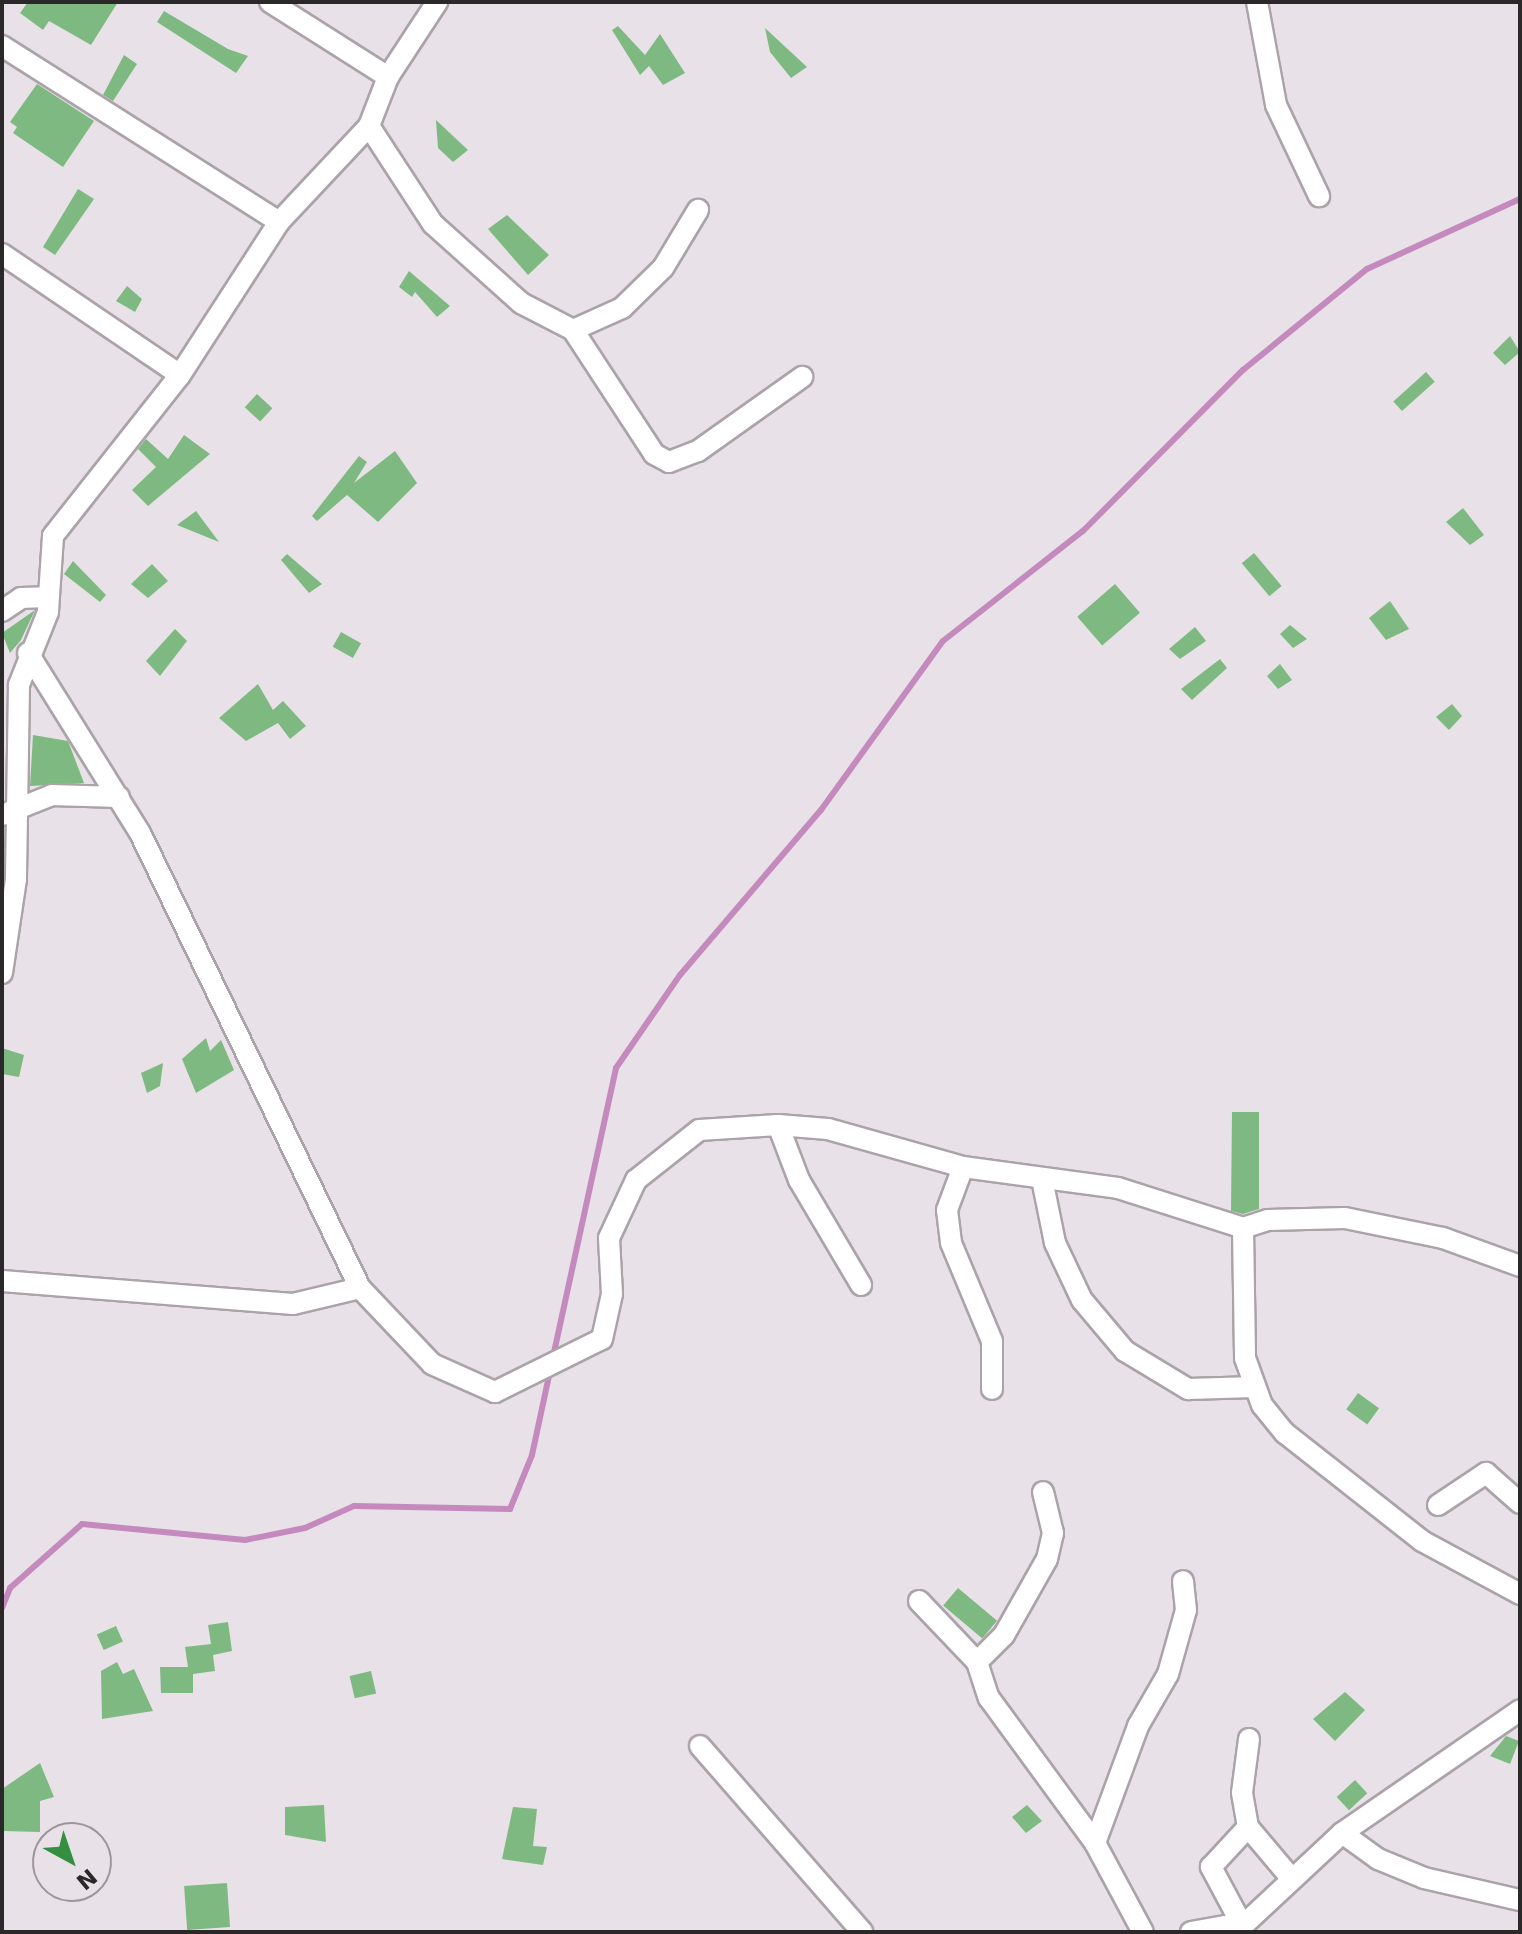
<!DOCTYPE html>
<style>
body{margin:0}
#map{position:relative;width:1522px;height:1934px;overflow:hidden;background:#e9e1e8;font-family:"DejaVu Sans",sans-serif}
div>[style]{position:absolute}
.stream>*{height:6px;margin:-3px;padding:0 3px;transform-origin:3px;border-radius:3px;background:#c58abd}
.building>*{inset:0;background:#7fb982;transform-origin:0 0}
.roads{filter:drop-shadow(2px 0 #aba3a9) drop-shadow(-2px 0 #aba3a9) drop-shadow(0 2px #aba3a9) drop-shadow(0 -2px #aba3a9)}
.minor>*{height:20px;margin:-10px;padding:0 10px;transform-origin:10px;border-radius:10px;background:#fff}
span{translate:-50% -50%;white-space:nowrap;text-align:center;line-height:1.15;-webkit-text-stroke:7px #e9e1e8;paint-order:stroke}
.frame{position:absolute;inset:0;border:4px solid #2b282a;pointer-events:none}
.north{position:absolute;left:32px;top:1822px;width:80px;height:80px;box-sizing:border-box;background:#e9e1e8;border:2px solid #9d979c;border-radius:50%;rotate:140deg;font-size:22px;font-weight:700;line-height:32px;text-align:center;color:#2b282a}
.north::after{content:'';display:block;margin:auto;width:28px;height:36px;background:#348f41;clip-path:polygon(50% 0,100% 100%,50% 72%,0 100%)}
</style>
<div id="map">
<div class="stream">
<i style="left:553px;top:1357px;width:296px;rotate:-77.7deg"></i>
<i style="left:616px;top:1068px;width:113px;rotate:-55.5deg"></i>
<i style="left:680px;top:975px;width:217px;rotate:-49.5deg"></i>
<i style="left:821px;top:810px;width:208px;rotate:-54.2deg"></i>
<i style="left:943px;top:641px;width:178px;rotate:-38.2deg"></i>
<i style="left:1083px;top:531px;width:227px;rotate:-45.2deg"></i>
<i style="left:1243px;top:370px;width:160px;rotate:-39.2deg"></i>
<i style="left:1367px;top:269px;width:168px;rotate:-24.6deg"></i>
<i style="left:2px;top:1608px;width:22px;rotate:-68deg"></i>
<i style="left:10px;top:1588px;width:96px;rotate:-41.6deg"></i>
<i style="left:82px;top:1524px;width:164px;rotate:5.6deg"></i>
<i style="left:245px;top:1540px;width:61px;rotate:-11.3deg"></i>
<i style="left:305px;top:1528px;width:54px;rotate:-24.2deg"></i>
<i style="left:354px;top:1506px;width:156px;rotate:1.1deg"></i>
<i style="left:510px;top:1509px;width:58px;rotate:-67.8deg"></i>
<i style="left:532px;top:1455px;width:86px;rotate:-77.9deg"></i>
</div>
<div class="building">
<i style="clip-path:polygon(28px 2px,118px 2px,91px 45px,49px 21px,43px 30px,20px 13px)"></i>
<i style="clip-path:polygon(164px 11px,228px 49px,248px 56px,236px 73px,157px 22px)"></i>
<i style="clip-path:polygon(618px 26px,645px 55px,660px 34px,685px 73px,663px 85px,649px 66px,640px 75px,612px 30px)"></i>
<i style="clip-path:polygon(765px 28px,807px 67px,791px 78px,770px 52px)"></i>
<i style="clip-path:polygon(124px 55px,137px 64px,113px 101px,103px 95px)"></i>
<i style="clip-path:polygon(37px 84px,94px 121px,63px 167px,13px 133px,17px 127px,10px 122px)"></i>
<i style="clip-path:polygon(436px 120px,468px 150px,453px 162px,438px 148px)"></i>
<i style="clip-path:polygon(78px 189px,94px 199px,55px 255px,43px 247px)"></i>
<i style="clip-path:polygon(507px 215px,549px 255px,528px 275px,488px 229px)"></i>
<i style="clip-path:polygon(409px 271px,450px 306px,437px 317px,415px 292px,412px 297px,399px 287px)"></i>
<i style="clip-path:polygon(127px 286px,142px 299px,135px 312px,116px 301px)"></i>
<i style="clip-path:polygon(1510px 336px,1520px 352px,1505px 365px,1493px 353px)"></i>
<i style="left:1426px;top:372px;width:13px;height:44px;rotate:48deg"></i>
<i style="left:257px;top:394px;width:21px;height:18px;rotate:43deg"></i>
<i style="clip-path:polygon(184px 435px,210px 454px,148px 506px,132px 490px,156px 467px,138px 449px,146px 439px,168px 459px)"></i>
<i style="clip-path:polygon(395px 451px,417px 483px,378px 522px,347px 495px,317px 521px,312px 516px,359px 456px,367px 462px,354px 483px)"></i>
<i style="clip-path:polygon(1463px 508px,1484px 535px,1470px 545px,1446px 522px)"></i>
<i style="clip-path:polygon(196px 511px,219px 542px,177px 525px)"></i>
<i style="left:1254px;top:553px;width:43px;height:16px;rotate:50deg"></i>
<i style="clip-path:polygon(287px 554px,322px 584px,309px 593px,281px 560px)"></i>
<i style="clip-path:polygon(73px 561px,106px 595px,100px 602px,64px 574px)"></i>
<i style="clip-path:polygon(152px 564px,168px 581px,148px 598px,131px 584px)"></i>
<i style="left:1115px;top:584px;width:38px;height:50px;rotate:49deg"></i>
<i style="clip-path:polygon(1390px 601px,1409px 629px,1386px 640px,1369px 618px)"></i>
<i style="clip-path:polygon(35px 610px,21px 640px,10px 653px,2px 633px)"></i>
<i style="clip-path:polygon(1290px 625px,1307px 639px,1293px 648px,1280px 634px)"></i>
<i style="clip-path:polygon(1195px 627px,1206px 641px,1180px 659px,1169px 649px)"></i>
<i style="clip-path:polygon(175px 629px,187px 641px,160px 676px,146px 661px)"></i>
<i style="left:341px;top:632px;width:23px;height:17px;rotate:29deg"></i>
<i style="clip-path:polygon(1220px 659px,1227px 668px,1192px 700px,1181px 689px)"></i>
<i style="clip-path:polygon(1280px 664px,1292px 680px,1278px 689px,1267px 676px)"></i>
<i style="clip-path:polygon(258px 684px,273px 710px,283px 701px,306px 726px,290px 739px,278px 723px,246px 741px,219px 718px)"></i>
<i style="clip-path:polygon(1452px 704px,1462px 716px,1449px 730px,1436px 717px)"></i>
<i style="clip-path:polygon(33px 735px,68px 741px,84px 783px,30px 786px)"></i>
<i style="clip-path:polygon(206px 1038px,210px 1051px,221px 1040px,234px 1070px,196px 1093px,182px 1059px)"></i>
<i style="clip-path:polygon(2px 1048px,24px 1055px,19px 1077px,2px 1074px)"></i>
<i style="clip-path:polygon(163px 1063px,160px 1086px,147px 1093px,141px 1073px)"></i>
<i style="clip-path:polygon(1232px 1112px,1259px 1112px,1259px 1209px,1243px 1214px,1231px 1211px)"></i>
<i style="left:1358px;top:1393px;width:26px;height:20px;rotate:36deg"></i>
<i style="left:958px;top:1588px;width:51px;height:23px;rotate:40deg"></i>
<i style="clip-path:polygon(228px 1622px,232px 1651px,213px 1655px,215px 1671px,193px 1674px,193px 1693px,161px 1693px,160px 1667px,188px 1667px,185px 1647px,211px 1644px,208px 1625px)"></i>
<i style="left:116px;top:1626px;width:17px;height:21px;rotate:66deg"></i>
<i style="clip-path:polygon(117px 1662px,123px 1674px,134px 1669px,153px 1711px,102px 1719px,101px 1671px)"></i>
<i style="left:371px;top:1671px;width:23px;height:22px;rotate:77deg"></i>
<i style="clip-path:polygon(1345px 1692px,1365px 1710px,1335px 1741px,1313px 1719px)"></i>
<i style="clip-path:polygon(1506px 1736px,1519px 1741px,1510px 1764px,1490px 1756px)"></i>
<i style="clip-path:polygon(40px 1763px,54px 1797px,40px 1801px,40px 1832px,4px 1831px,2px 1789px)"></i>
<i style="left:1355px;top:1780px;width:18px;height:25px;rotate:47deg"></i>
<i style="clip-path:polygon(324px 1805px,326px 1842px,285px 1835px,285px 1807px)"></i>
<i style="clip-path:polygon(1027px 1805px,1042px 1821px,1026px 1833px,1012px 1817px)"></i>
<i style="clip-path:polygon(513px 1807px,537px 1809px,533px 1846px,547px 1847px,543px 1865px,502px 1859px)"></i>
<i style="left:227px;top:1883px;width:44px;height:43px;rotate:86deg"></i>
</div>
<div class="roads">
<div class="minor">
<i style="left:270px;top:2px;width:140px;rotate:32.4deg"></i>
<i style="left:1257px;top:2px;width:105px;rotate:79.5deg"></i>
<i style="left:1276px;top:105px;width:101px;rotate:64.7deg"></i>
<i style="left:2px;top:46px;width:328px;rotate:32.4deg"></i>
<i style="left:279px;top:222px;width:182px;rotate:122.9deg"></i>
<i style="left:180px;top:375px;width:205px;rotate:128.3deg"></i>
<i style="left:53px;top:536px;width:76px;rotate:93.8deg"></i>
<i style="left:48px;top:612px;width:79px;rotate:111.7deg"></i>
<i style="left:19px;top:685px;width:194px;rotate:90.9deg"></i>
<i style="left:16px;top:879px;width:95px;rotate:98.5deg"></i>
<i style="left:369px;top:126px;width:117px;rotate:56.9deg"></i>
<i style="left:433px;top:224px;width:118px;rotate:41.9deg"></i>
<i style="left:521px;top:303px;width:59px;rotate:27.4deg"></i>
<i style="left:573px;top:330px;width:148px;rotate:56.8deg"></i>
<i style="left:654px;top:454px;width:17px;rotate:28deg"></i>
<i style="left:669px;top:462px;width:31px;rotate:-21deg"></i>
<i style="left:698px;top:451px;width:128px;rotate:-35.4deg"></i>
<i style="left:279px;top:222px;width:132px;rotate:-46.8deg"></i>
<i style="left:369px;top:126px;width:53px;rotate:-68.8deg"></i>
<i style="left:388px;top:77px;width:90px;rotate:-56.8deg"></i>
<i style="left:2px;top:254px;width:215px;rotate:34.2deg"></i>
<i style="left:573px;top:330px;width:54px;rotate:-24.2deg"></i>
<i style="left:622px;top:308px;width:57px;rotate:-44.3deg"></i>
<i style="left:663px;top:268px;width:68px;rotate:-58.9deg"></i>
<i style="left:2px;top:611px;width:23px;rotate:-34deg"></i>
<i style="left:21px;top:598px;width:25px;rotate:-2deg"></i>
<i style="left:2px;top:815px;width:54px;rotate:-21.8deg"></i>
<i style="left:52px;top:795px;width:67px;rotate:1.7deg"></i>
<i style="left:778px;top:1125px;width:59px;rotate:69.1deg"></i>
<i style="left:799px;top:1180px;width:122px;rotate:59.4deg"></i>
<i style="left:963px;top:1167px;width:46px;rotate:110.4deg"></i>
<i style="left:947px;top:1210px;width:33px;rotate:83deg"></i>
<i style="left:951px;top:1243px;width:106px;rotate:67.3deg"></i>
<i style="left:992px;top:1341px;width:48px;rotate:90deg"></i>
<i style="left:1042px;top:1179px;width:65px;rotate:78.5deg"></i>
<i style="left:1055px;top:1243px;width:63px;rotate:64.7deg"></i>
<i style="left:1082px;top:1300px;width:67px;rotate:49.9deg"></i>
<i style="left:1125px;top:1351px;width:74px;rotate:31.1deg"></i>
<i style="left:1188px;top:1389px;width:67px;rotate:-1.7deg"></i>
<i style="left:1243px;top:1228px;width:130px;rotate:89.1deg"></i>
<i style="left:1245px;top:1358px;width:50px;rotate:70.1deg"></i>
<i style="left:1262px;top:1405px;width:36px;rotate:51deg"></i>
<i style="left:1285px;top:1433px;width:174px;rotate:38.2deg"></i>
<i style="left:1422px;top:1541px;width:111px;rotate:28.4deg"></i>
<i style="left:2px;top:1281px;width:292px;rotate:4.5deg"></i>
<i style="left:293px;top:1304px;width:69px;rotate:-13.4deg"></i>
<i style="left:360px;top:1288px;width:505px;rotate:-115.8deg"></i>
<i style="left:140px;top:833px;width:212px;rotate:-121.9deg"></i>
<i style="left:360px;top:1288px;width:105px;rotate:46.5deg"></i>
<i style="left:432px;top:1364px;width:69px;rotate:24deg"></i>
<i style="left:495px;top:1392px;width:119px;rotate:-26.4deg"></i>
<i style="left:602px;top:1339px;width:46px;rotate:-77.5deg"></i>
<i style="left:612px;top:1294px;width:56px;rotate:-93.1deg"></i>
<i style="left:609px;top:1238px;width:64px;rotate:-65deg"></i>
<i style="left:636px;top:1180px;width:80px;rotate:-38.4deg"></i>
<i style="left:699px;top:1130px;width:79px;rotate:-3.6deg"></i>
<i style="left:778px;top:1125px;width:50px;rotate:4.6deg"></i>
<i style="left:828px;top:1129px;width:140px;rotate:15.7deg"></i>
<i style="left:963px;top:1167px;width:156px;rotate:7.7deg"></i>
<i style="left:1118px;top:1188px;width:131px;rotate:17.7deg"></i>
<i style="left:1243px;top:1228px;width:26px;rotate:-18deg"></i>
<i style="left:1268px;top:1220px;width:77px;rotate:-1.5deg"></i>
<i style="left:1345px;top:1218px;width:100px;rotate:11.5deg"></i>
<i style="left:1443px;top:1238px;width:82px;rotate:20deg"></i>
<i style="left:1438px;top:1505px;width:58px;rotate:-33.7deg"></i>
<i style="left:1486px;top:1473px;width:45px;rotate:41.4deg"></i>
<i style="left:919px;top:1601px;width:84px;rotate:46.4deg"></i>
<i style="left:977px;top:1662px;width:38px;rotate:72deg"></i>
<i style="left:989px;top:1698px;width:180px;rotate:53.8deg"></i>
<i style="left:1095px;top:1843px;width:101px;rotate:61.7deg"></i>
<i style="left:977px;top:1662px;width:38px;rotate:-45deg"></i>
<i style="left:1004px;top:1635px;width:87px;rotate:-60.5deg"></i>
<i style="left:1047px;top:1559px;width:27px;rotate:-77deg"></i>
<i style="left:1053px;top:1533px;width:42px;rotate:-103.7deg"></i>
<i style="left:1249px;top:1739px;width:54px;rotate:97.4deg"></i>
<i style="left:1242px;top:1793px;width:35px;rotate:80deg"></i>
<i style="left:1248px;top:1827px;width:68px;rotate:49.8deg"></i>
<i style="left:700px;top:1746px;width:247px;rotate:48.9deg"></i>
<i style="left:1342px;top:1833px;width:44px;rotate:35.8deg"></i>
<i style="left:1378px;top:1859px;width:50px;rotate:22.4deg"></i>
<i style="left:1424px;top:1878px;width:98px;rotate:12.9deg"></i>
<i style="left:1095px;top:1843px;width:125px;rotate:-69.8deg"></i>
<i style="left:1138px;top:1726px;width:60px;rotate:-60deg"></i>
<i style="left:1168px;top:1674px;width:66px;rotate:-74.3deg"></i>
<i style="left:1186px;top:1610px;width:29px;rotate:-96deg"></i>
<i style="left:1191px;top:1932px;width:51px;rotate:-10.2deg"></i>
<i style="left:1241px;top:1923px;width:64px;rotate:-118.2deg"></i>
<i style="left:1211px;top:1867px;width:54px;rotate:-47.2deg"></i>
<i style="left:1236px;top:1932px;width:145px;rotate:-43deg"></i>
<i style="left:1342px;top:1833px;width:216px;rotate:-34.6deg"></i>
</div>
</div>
<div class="frame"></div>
<div class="north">N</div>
</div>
